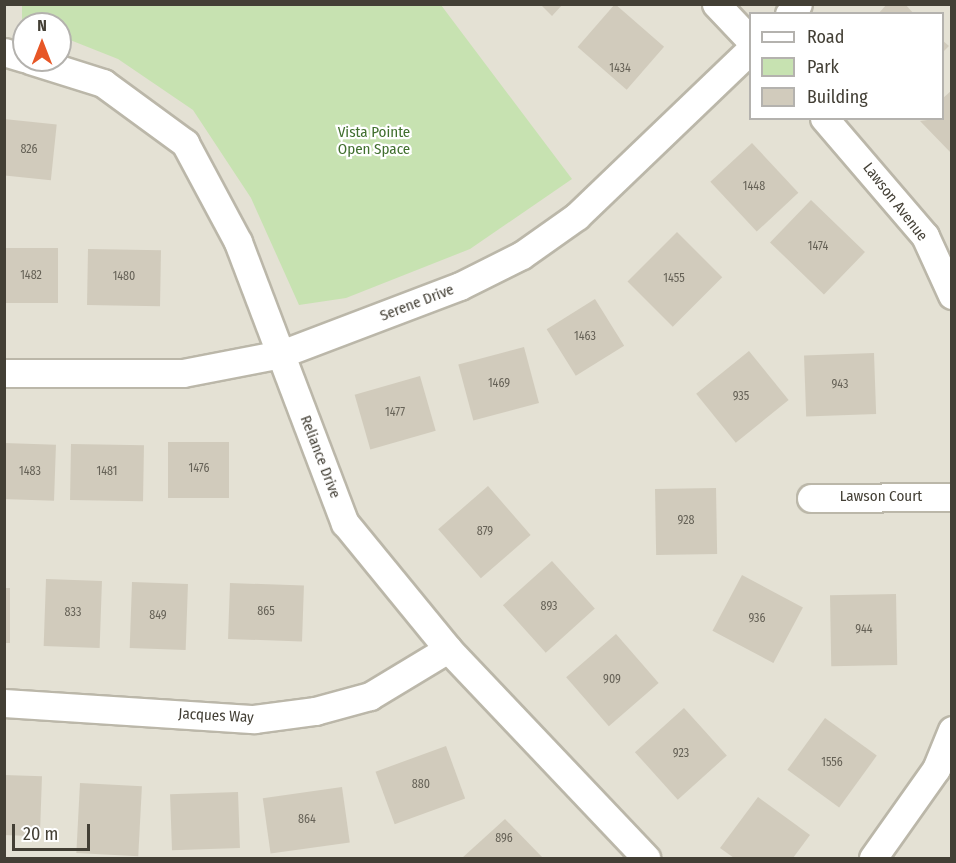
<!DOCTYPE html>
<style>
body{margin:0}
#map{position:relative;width:956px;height:863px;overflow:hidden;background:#f1efe5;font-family:"Fira Sans Condensed",sans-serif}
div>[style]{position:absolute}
.residential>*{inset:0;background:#e4e1d4}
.green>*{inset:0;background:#c7e2b1}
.building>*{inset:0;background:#d1cbbc;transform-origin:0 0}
.roads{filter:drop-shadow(2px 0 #bbb7a9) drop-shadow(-2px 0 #bbb7a9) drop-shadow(0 2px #bbb7a9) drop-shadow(0 -2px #bbb7a9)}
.street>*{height:27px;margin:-13.5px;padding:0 13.5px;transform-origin:13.5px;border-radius:13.5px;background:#fff}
span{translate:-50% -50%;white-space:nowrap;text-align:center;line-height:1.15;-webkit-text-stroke:4.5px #fff;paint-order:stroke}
.number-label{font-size:12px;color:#666257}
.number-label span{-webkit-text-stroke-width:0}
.park-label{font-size:15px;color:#406f2e}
.street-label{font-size:15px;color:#433f35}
.frame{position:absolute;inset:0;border:6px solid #433f35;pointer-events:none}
.legend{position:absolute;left:749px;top:12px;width:195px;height:108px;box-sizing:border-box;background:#fff;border:2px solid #b4b2ae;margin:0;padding:8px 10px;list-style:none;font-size:18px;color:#433f35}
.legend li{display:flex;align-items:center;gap:12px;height:30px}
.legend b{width:30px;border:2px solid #b4b2ae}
.north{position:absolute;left:12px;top:12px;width:60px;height:60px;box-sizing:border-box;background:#fff;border:2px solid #b4b2ae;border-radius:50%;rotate:0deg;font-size:16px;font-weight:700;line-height:24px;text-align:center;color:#433f35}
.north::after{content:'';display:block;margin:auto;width:21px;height:27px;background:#e75626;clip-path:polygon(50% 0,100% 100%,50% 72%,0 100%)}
.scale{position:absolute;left:12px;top:824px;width:78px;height:27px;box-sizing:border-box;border:3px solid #433f35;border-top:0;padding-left:8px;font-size:18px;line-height:21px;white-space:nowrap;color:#433f35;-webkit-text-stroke:4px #fff;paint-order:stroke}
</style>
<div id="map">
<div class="residential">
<i style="clip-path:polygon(evenodd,5px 5px,951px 5px,951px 858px,5px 858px,5px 5px,750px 14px,942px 14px,942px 118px,750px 118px,750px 14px,5px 5px,24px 24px,60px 24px,60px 60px,24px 60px,24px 24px)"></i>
</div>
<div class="green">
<i style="clip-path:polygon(22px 5px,441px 5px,572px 179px,470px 249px,346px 298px,299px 305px,251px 198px,193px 110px,118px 59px,60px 36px,60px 24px,22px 20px)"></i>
</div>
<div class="building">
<i style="clip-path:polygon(540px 4px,563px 4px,552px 16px)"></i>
<i style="left:615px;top:4px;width:65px;height:57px;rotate:41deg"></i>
<i style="clip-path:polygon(887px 4px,905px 4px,914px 14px,878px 14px)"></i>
<i style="clip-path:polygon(942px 40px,949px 46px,942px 53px)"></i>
<i style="clip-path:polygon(952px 90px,952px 154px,920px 121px,942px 118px,942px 99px)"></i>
<i style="left:4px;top:119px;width:53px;height:56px;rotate:6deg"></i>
<i style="left:752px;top:143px;width:68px;height:57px;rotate:47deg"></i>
<i style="left:811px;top:200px;width:75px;height:59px;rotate:44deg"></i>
<i style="left:677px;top:232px;width:64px;height:70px;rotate:45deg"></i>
<i style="left:4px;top:248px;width:54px;height:55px"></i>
<i style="left:88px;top:249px;width:73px;height:56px;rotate:1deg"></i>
<i style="left:595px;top:299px;width:55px;height:57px;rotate:58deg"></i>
<i style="left:524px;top:347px;width:58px;height:68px;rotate:75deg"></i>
<i style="left:749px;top:351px;width:63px;height:68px;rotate:51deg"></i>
<i style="left:874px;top:353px;width:61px;height:70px;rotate:88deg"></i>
<i style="left:420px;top:376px;width:57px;height:68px;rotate:74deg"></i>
<i style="left:168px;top:442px;width:61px;height:56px"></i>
<i style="left:4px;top:443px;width:52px;height:56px;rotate:2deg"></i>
<i style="left:71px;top:444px;width:73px;height:56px;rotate:1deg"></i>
<i style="left:488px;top:486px;width:65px;height:66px;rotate:49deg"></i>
<i style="left:716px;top:488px;width:66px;height:61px;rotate:89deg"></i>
<i style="left:552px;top:561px;width:64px;height:66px;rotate:48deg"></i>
<i style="left:742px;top:575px;width:69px;height:63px;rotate:28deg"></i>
<i style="left:46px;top:579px;width:56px;height:67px;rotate:2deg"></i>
<i style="left:132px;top:582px;width:56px;height:66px;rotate:2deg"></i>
<i style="left:230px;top:583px;width:74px;height:56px;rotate:2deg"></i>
<i style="left:4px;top:588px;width:6px;height:55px"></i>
<i style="left:896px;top:594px;width:71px;height:66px;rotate:89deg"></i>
<i style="left:616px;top:634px;width:65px;height:66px;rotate:49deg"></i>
<i style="left:684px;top:708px;width:64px;height:66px;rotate:48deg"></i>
<i style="left:825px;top:718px;width:64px;height:64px;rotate:36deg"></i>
<i style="left:446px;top:746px;width:56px;height:75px;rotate:70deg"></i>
<i style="left:4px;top:775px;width:38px;height:60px;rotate:2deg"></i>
<i style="left:80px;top:783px;width:62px;height:70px;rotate:3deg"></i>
<i style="left:342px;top:787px;width:56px;height:80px;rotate:82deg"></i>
<i style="left:238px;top:792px;width:56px;height:68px;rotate:88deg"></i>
<i style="clip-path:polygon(758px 797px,810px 835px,793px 858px,734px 858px,720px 848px)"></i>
<i style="clip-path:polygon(505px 819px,543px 858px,462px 858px)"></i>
</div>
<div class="roads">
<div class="street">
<i style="left:716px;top:4px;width:50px;rotate:46.6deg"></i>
<i style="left:789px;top:14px;width:13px;rotate:-48deg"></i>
<i style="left:4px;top:52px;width:21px;rotate:17deg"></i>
<i style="left:30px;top:60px;width:77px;rotate:17.5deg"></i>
<i style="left:103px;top:83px;width:102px;rotate:36.2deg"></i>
<i style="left:185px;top:143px;width:112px;rotate:61.8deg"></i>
<i style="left:238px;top:242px;width:301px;rotate:69.2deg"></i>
<i style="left:345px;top:523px;width:163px;rotate:50.7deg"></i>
<i style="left:448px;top:649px;width:288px;rotate:46.5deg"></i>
<i style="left:824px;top:118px;width:155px;rotate:49.4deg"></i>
<i style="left:925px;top:236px;width:65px;rotate:65.4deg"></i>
<i style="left:4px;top:373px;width:179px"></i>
<i style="left:183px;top:373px;width:100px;rotate:-11deg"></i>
<i style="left:281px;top:354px;width:191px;rotate:-20.8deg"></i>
<i style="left:460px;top:286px;width:69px;rotate:-26.6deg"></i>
<i style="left:522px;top:255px;width:67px;rotate:-35.3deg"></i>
<i style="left:577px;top:216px;width:240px;rotate:-43.8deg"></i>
<i style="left:811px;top:498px;width:141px;rotate:-0.4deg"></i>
<i style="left:4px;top:703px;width:251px;rotate:3.7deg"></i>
<i style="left:254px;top:719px;width:62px;rotate:-7.5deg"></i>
<i style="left:315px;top:711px;width:57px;rotate:-15.3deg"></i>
<i style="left:370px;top:696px;width:91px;rotate:-31.1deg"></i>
<i style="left:873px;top:858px;width:109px;rotate:-54.7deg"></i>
<i style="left:936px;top:769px;width:42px;rotate:-67.7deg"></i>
</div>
</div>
<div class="number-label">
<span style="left:620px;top:69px">1434</span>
<span style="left:29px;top:150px">826</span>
<span style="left:754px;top:187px">1448</span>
<span style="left:818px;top:247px">1474</span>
<span style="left:31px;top:276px">1482</span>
<span style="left:124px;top:277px">1480</span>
<span style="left:674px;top:279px">1455</span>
<span style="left:585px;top:337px">1463</span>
<span style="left:499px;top:384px">1469</span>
<span style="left:840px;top:385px">943</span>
<span style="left:741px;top:397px">935</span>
<span style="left:395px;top:413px">1477</span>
<span style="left:199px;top:469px">1476</span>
<span style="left:30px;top:472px">1483</span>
<span style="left:107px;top:472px">1481</span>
<span style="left:686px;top:521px">928</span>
<span style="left:485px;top:532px">879</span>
<span style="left:549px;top:607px">893</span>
<span style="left:266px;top:612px">865</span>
<span style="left:73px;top:613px">833</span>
<span style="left:158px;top:616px">849</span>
<span style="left:757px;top:619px">936</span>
<span style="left:864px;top:630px">944</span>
<span style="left:612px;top:680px">909</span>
<span style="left:681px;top:754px">923</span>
<span style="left:832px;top:763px">1556</span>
<span style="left:421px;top:785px">880</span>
<span style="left:307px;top:820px">864</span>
<span style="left:504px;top:839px">896</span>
</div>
<div class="park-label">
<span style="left:374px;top:141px">Vista Pointe<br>Open Space</span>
</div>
<div class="street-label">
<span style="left:895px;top:202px;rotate:52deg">Lawson Avenue</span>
<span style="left:417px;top:303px;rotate:-21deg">Serene Drive</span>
<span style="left:320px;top:457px;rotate:69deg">Reliance Drive</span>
<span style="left:881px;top:497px">Lawson Court</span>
<span style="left:216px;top:716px;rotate:3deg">Jacques Way</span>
</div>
<div class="frame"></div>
<ul class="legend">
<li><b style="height:8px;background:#fff"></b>Road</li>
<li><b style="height:16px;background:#c7e2b1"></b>Park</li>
<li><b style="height:16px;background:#d1cbbc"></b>Building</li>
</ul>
<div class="north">N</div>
<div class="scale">20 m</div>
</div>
